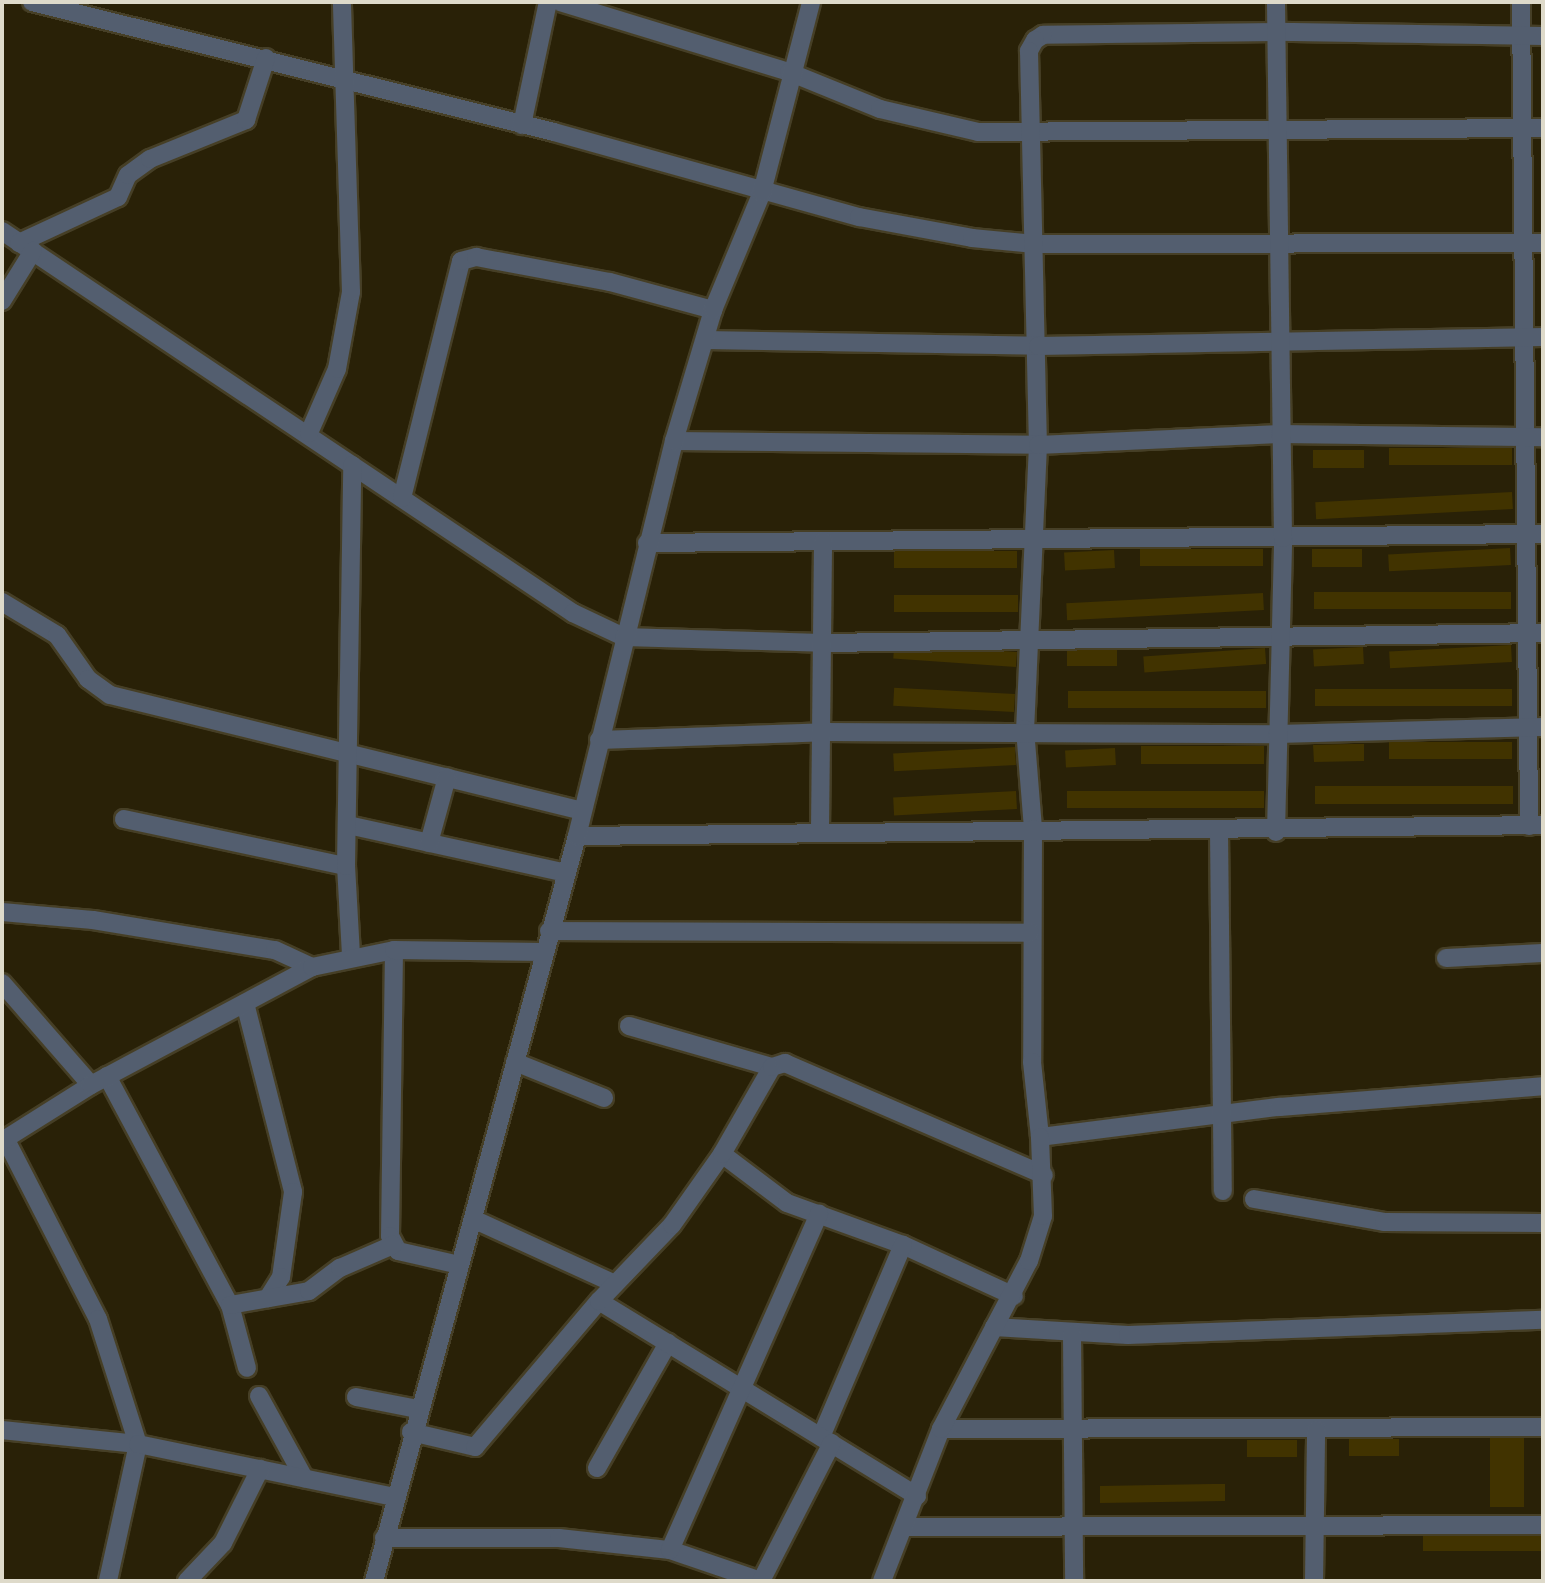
<!DOCTYPE html>
<style>
body{margin:0}
#map{position:relative;width:1545px;height:1583px;overflow:hidden;background:#292107;font-family:"Noto Serif",serif}
div>[style]{position:absolute}
.building>*{inset:0;background:#413300;transform-origin:0 0}
.roads{filter:drop-shadow(2px 0 #463f26) drop-shadow(-2px 0 #463f26) drop-shadow(0 2px #463f26) drop-shadow(0 -2px #463f26)}
.minor>*{height:18px;margin:-9px;padding:0 9px;transform-origin:9px;border-radius:9px;background:#535e6f}
span{translate:-50% -50%;white-space:nowrap;text-align:center;line-height:1.15;-webkit-text-stroke:6px #1f1801;paint-order:stroke}
.frame{position:absolute;inset:0;border:4px solid #dedaca;pointer-events:none}
</style>
<div id="map">
<div class="building">
<i style="left:1512px;top:448px;width:17px;height:123px;rotate:90deg"></i>
<i style="left:1313px;top:450px;width:51px;height:18px"></i>
<i style="left:1512px;top:492px;width:17px;height:197px;rotate:87deg"></i>
<i style="left:1510px;top:548px;width:17px;height:122px;rotate:87deg"></i>
<i style="left:1263px;top:549px;width:17px;height:123px;rotate:90deg"></i>
<i style="left:1362px;top:549px;width:18px;height:50px;rotate:90deg"></i>
<i style="left:1114px;top:550px;width:18px;height:50px;rotate:87deg"></i>
<i style="left:1017px;top:551px;width:17px;height:123px;rotate:90deg"></i>
<i style="left:1511px;top:592px;width:17px;height:197px;rotate:90deg"></i>
<i style="left:1263px;top:593px;width:17px;height:197px;rotate:87deg"></i>
<i style="left:894px;top:595px;width:124px;height:17px"></i>
<i style="left:1511px;top:645px;width:17px;height:122px;rotate:87deg"></i>
<i style="left:1363px;top:647px;width:17px;height:50px;rotate:87deg"></i>
<i style="left:1265px;top:648px;width:16px;height:122px;rotate:86deg"></i>
<i style="left:1117px;top:650px;width:16px;height:50px;rotate:90deg"></i>
<i style="left:1017px;top:652px;width:15px;height:123px;rotate:94deg"></i>
<i style="left:1512px;top:689px;width:17px;height:197px;rotate:90deg"></i>
<i style="left:1266px;top:691px;width:17px;height:198px;rotate:90deg"></i>
<i style="left:1015px;top:694px;width:18px;height:121px;rotate:93deg"></i>
<i style="left:1512px;top:742px;width:17px;height:123px;rotate:90deg"></i>
<i style="clip-path:polygon(1351px 744px,1364px 744px,1364px 761px,1314px 762px,1313px 745px)"></i>
<i style="left:1264px;top:746px;width:18px;height:123px;rotate:90deg"></i>
<i style="left:1015px;top:747px;width:18px;height:122px;rotate:87deg"></i>
<i style="left:1115px;top:748px;width:17px;height:50px;rotate:87deg"></i>
<i style="left:1513px;top:786px;width:18px;height:198px;rotate:90deg"></i>
<i style="left:1016px;top:791px;width:18px;height:123px;rotate:87deg"></i>
<i style="left:1264px;top:791px;width:17px;height:197px;rotate:90deg"></i>
<i style="left:1524px;top:1438px;width:69px;height:34px;rotate:90deg"></i>
<i style="left:1349px;top:1439px;width:50px;height:17px"></i>
<i style="left:1297px;top:1440px;width:17px;height:50px;rotate:90deg"></i>
<i style="clip-path:polygon(1212px 1484px,1225px 1484px,1225px 1501px,1100px 1503px,1100px 1486px)"></i>
<i style="left:1543px;top:1536px;width:15px;height:120px;rotate:90deg"></i>
</div>
<div class="roads">
<div class="minor">
<i style="left:32px;top:2px;width:538px;rotate:13.98deg"></i>
<i style="left:554px;top:132px;width:317px;rotate:15.6deg"></i>
<i style="left:859px;top:217px;width:115px;rotate:10.5deg"></i>
<i style="left:972px;top:238px;width:63px;rotate:5.4deg"></i>
<i style="left:1035px;top:244px;width:508px;rotate:-0.11deg"></i>
<i style="left:560px;top:2px;width:239px;rotate:17deg"></i>
<i style="left:789px;top:72px;width:98px;rotate:22.1deg"></i>
<i style="left:880px;top:109px;width:101px;rotate:13.2deg"></i>
<i style="left:978px;top:132px;width:565px;rotate:-0.41deg"></i>
<i style="left:1521px;top:2px;width:824px;rotate:89.44deg"></i>
<i style="left:1543px;top:36px;width:266px;rotate:-179.1deg"></i>
<i style="left:1277px;top:32px;width:234px;rotate:179.3deg"></i>
<i style="left:1043px;top:35px;width:9px;rotate:148deg"></i>
<i style="left:1035px;top:40px;width:13px;rotate:119deg"></i>
<i style="left:1029px;top:51px;width:394px;rotate:88.7deg"></i>
<i style="left:1038px;top:445px;width:284px;rotate:92.6deg"></i>
<i style="left:1025px;top:729px;width:100px;rotate:85.4deg"></i>
<i style="left:1033px;top:829px;width:233px;rotate:90.2deg"></i>
<i style="left:1032px;top:1062px;width:75px;rotate:83.9deg"></i>
<i style="left:1040px;top:1137px;width:241px;rotate:-7.2deg"></i>
<i style="left:1279px;top:1107px;width:265px;rotate:-4.5deg"></i>
<i style="left:522px;top:125px;width:126px;rotate:-78.1deg"></i>
<i style="left:2px;top:231px;width:687px;rotate:33.78deg"></i>
<i style="left:573px;top:613px;width:56px;rotate:25.2deg"></i>
<i style="left:624px;top:637px;width:198px;rotate:1.7deg"></i>
<i style="left:822px;top:643px;width:721px;rotate:-0.79deg"></i>
<i style="left:19px;top:243px;width:109px;rotate:-24.9deg"></i>
<i style="left:118px;top:197px;width:24px;rotate:-66deg"></i>
<i style="left:128px;top:175px;width:27px;rotate:-36deg"></i>
<i style="left:150px;top:159px;width:104px;rotate:-22.1deg"></i>
<i style="left:246px;top:120px;width:65px;rotate:-72.1deg"></i>
<i style="left:2px;top:301px;width:59px;rotate:-58.2deg"></i>
<i style="left:705px;top:340px;width:333px;rotate:1deg"></i>
<i style="left:1038px;top:346px;width:505px;rotate:-1.02deg"></i>
<i style="left:309px;top:433px;width:70px;rotate:-66.4deg"></i>
<i style="left:337px;top:369px;width:78px;rotate:-79.7deg"></i>
<i style="left:351px;top:292px;width:290px;rotate:-91.8deg"></i>
<i style="left:674px;top:441px;width:364px;rotate:0.6deg"></i>
<i style="left:1038px;top:445px;width:242px;rotate:-2.6deg"></i>
<i style="left:1280px;top:434px;width:263px;rotate:0.7deg"></i>
<i style="left:402px;top:498px;width:244px;rotate:-76deg"></i>
<i style="left:461px;top:261px;width:16px;rotate:-15deg"></i>
<i style="left:476px;top:257px;width:136px;rotate:10.6deg"></i>
<i style="left:610px;top:282px;width:107px;rotate:15.2deg"></i>
<i style="left:647px;top:543px;width:896px;rotate:-0.58deg"></i>
<i style="left:2px;top:602px;width:64px;rotate:31deg"></i>
<i style="left:57px;top:635px;width:54px;rotate:54.8deg"></i>
<i style="left:88px;top:679px;width:27px;rotate:36deg"></i>
<i style="left:110px;top:695px;width:486px;rotate:13.8deg"></i>
<i style="left:599px;top:740px;width:225px;rotate:-2deg"></i>
<i style="left:824px;top:732px;width:453px;rotate:0.3deg"></i>
<i style="left:1277px;top:734px;width:266px;rotate:-1.5deg"></i>
<i style="left:124px;top:819px;width:227px;rotate:12deg"></i>
<i style="left:348px;top:825px;width:223px;rotate:12.4deg"></i>
<i style="left:820px;top:831px;width:290px;rotate:-89.4deg"></i>
<i style="left:1219px;top:831px;width:360px;rotate:89.4deg"></i>
<i style="left:1276px;top:832px;width:294px;rotate:-88.6deg"></i>
<i style="left:1283px;top:538px;width:536px;rotate:-90.75deg"></i>
<i style="left:577px;top:836px;width:966px;rotate:-0.65deg"></i>
<i style="left:429px;top:843px;width:68px;rotate:-74.7deg"></i>
<i style="left:2px;top:912px;width:91px;rotate:5deg"></i>
<i style="left:93px;top:920px;width:184px;rotate:9.4deg"></i>
<i style="left:275px;top:950px;width:41px;rotate:24.7deg"></i>
<i style="left:549px;top:931px;width:481px;rotate:0.2deg"></i>
<i style="left:394px;top:950px;width:286px;rotate:90.8deg"></i>
<i style="left:390px;top:1236px;width:17px;rotate:62deg"></i>
<i style="left:398px;top:1251px;width:63px;rotate:12.9deg"></i>
<i style="left:351px;top:955px;width:89px;rotate:-93.2deg"></i>
<i style="left:346px;top:866px;width:401px;rotate:-89.1deg"></i>
<i style="left:1446px;top:958px;width:97px;rotate:-3deg"></i>
<i style="left:2px;top:983px;width:135px;rotate:48.9deg"></i>
<i style="left:245px;top:1003px;width:195px;rotate:75.7deg"></i>
<i style="left:293px;top:1192px;width:86px;rotate:98deg"></i>
<i style="left:281px;top:1277px;width:25px;rotate:122deg"></i>
<i style="left:629px;top:1026px;width:149px;rotate:16deg"></i>
<i style="left:515px;top:1062px;width:96px;rotate:22deg"></i>
<i style="left:107px;top:1076px;width:260px;rotate:61.8deg"></i>
<i style="left:230px;top:1305px;width:65px;rotate:74.9deg"></i>
<i style="left:5px;top:1138px;width:203px;rotate:62.8deg"></i>
<i style="left:98px;top:1319px;width:131px;rotate:72.3deg"></i>
<i style="left:138px;top:1444px;width:140px;rotate:102.4deg"></i>
<i style="left:2px;top:1141px;width:105px;rotate:-32.2deg"></i>
<i style="left:91px;top:1085px;width:251px;rotate:-28.1deg"></i>
<i style="left:312px;top:967px;width:84px;rotate:-11.7deg"></i>
<i style="left:394px;top:950px;width:150px;rotate:0.8deg"></i>
<i style="left:722px;top:1154px;width:81px;rotate:37deg"></i>
<i style="left:787px;top:1203px;width:123px;rotate:19.9deg"></i>
<i style="left:903px;top:1245px;width:122px;rotate:24.7deg"></i>
<i style="left:1254px;top:1199px;width:132px;rotate:10deg"></i>
<i style="left:1384px;top:1222px;width:159px;rotate:0.4deg"></i>
<i style="left:473px;top:1219px;width:156px;rotate:24.6deg"></i>
<i style="left:230px;top:1305px;width:80px;rotate:-10deg"></i>
<i style="left:309px;top:1291px;width:39px;rotate:-37deg"></i>
<i style="left:340px;top:1268px;width:58px;rotate:-23.5deg"></i>
<i style="left:994px;top:1327px;width:134px;rotate:3.4deg"></i>
<i style="left:1128px;top:1335px;width:415px;rotate:-2.1deg"></i>
<i style="left:1072px;top:1334px;width:247px;rotate:89.5deg"></i>
<i style="left:259px;top:1396px;width:94px;rotate:61.2deg"></i>
<i style="left:356px;top:1397px;width:62px;rotate:11.1deg"></i>
<i style="left:941px;top:1429px;width:602px;rotate:-0.19deg"></i>
<i style="left:2px;top:1430px;width:137px;rotate:5.9deg"></i>
<i style="left:138px;top:1444px;width:261px;rotate:11.7deg"></i>
<i style="left:411px;top:1432px;width:66px;rotate:13.2deg"></i>
<i style="left:475px;top:1447px;width:192px;rotate:-49.7deg"></i>
<i style="left:821px;top:1437px;width:209px;rotate:-66.9deg"></i>
<i style="left:597px;top:1468px;width:144px;rotate:-60.4deg"></i>
<i style="left:917px;top:1496px;width:373px;rotate:-148.5deg"></i>
<i style="left:599px;top:1301px;width:105px;rotate:-46.2deg"></i>
<i style="left:672px;top:1225px;width:87px;rotate:-54.8deg"></i>
<i style="left:722px;top:1154px;width:100px;rotate:-60.1deg"></i>
<i style="left:772px;top:1067px;width:14px;rotate:-17deg"></i>
<i style="left:785px;top:1063px;width:282px;rotate:23.4deg"></i>
<i style="left:906px;top:1527px;width:637px;rotate:-0.18deg"></i>
<i style="left:384px;top:1538px;width:175px"></i>
<i style="left:559px;top:1538px;width:112px;rotate:6.2deg"></i>
<i style="left:670px;top:1550px;width:96px;rotate:18.8deg"></i>
<i style="left:670px;top:1550px;width:368px;rotate:-66.1deg"></i>
<i style="left:187px;top:1581px;width:52px;rotate:-46.5deg"></i>
<i style="left:223px;top:1543px;width:83px;rotate:-63.4deg"></i>
<i style="left:374px;top:1581px;width:772px;rotate:-74.76deg"></i>
<i style="left:577px;top:836px;width:407px;rotate:-76.2deg"></i>
<i style="left:674px;top:441px;width:137px;rotate:-73.4deg"></i>
<i style="left:713px;top:310px;width:128px;rotate:-67.4deg"></i>
<i style="left:762px;top:192px;width:196px;rotate:-75.5deg"></i>
<i style="left:761px;top:1581px;width:155px;rotate:-62.8deg"></i>
<i style="left:882px;top:1581px;width:163px;rotate:-68.8deg"></i>
<i style="left:941px;top:1429px;width:190px;rotate:-62.4deg"></i>
<i style="left:1029px;top:1261px;width:47px;rotate:-72.7deg"></i>
<i style="left:1043px;top:1216px;width:79px;rotate:-92.2deg"></i>
<i style="left:1314px;top:1581px;width:151px;rotate:-89.2deg"></i>
</div>
</div>
<div class="frame"></div>
</div>
